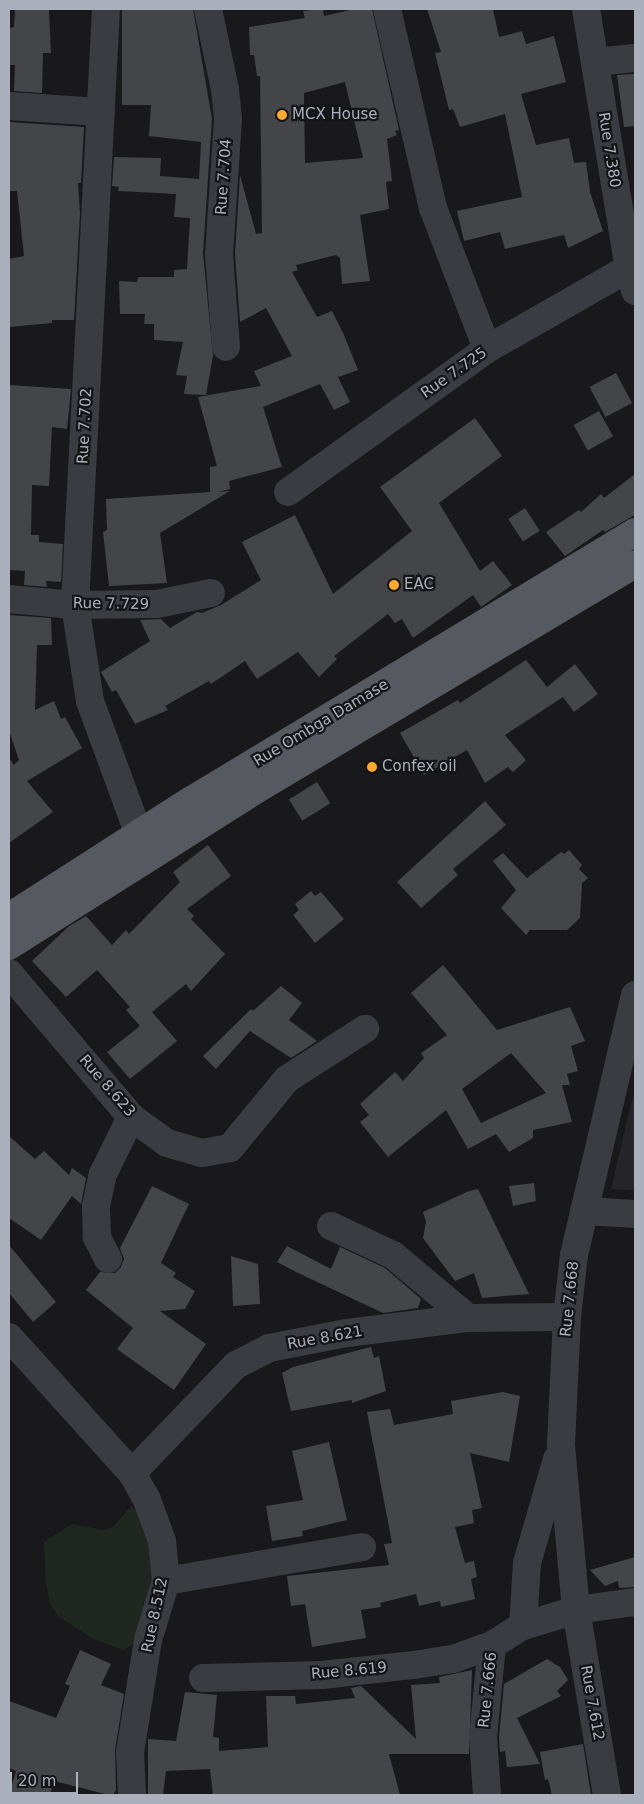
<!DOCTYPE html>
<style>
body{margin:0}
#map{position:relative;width:644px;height:1804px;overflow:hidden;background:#19191c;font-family:"DejaVu Sans",sans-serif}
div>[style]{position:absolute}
.built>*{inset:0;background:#252529}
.green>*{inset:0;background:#1f2720}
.building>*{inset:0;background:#434549;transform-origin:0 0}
.minor>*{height:28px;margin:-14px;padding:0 14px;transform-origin:14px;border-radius:14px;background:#3a3c41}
.major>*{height:28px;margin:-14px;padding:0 14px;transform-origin:14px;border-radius:14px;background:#565960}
.dots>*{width:14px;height:14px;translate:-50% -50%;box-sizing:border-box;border:2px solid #141417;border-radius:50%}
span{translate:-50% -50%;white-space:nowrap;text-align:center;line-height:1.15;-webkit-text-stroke:4.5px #141417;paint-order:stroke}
.poi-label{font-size:15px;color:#abb1bc}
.left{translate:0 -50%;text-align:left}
.street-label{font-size:15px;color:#abb1bc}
.frame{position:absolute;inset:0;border:10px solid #abb1bc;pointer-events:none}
.scale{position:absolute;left:10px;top:1772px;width:68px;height:22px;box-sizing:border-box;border:2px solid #abb1bc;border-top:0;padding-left:6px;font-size:15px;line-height:18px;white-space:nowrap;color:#abb1bc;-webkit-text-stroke:4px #141417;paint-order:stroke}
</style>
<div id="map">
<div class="built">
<i style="clip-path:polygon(635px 1091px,635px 1190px,611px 1189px,631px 1104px)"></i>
</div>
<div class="green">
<i style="clip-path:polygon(131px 1506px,146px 1519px,160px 1568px,140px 1639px,124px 1650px,93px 1639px,58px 1616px,51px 1606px,46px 1584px,44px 1542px,72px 1524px,104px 1530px,113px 1527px)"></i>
</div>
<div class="building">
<i style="clip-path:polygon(15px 9px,49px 9px,51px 53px,43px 53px,42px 93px,14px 91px,15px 65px,9px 65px,9px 28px,14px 27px)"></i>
<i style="clip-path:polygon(193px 9px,212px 119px,203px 253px,213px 356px,206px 395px,184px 394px,187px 376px,176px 375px,183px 342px,154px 340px,154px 324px,144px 324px,145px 314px,120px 314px,119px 281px,137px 282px,138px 277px,174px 277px,174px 270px,187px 269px,190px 218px,174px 217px,176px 194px,118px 191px,119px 187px,112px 186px,114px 157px,161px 158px,160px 176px,199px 179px,201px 142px,149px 136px,151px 105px,122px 105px,122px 10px)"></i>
<i style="clip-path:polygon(evenodd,323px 9px,324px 16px,354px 9px,372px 9px,399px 130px,395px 131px,397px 135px,387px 139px,392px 181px,386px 182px,389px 209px,360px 215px,370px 281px,342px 284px,340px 258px,336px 255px,296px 265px,298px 270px,292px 272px,317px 317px,332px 311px,344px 335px,358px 370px,338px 377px,350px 402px,334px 410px,320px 384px,263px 407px,282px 467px,229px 481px,230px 489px,218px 492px,230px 491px,160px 533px,167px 583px,109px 586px,103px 532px,107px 530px,106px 499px,210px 492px,210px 467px,217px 466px,198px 397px,261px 386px,254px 371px,292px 356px,266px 308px,240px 322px,235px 254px,240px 175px,256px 234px,262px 233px,260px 76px,257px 76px,254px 55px,250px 55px,249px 27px,305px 18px,303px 11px,323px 9px,345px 82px,363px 158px,305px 163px,304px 93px,345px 82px)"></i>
<i style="clip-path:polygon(427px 9px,493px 9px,499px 37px,522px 31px,526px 44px,554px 36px,566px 82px,521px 94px,536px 145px,569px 138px,574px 163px,586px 162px,590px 192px,603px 231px,568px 248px,564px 235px,505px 249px,500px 232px,464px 241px,457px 211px,522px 197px,505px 114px,460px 127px,453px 109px,449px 110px,435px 53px,441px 52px)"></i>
<i style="clip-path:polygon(635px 74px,635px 126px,624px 127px,617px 75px)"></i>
<i style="clip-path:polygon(9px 122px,84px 127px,81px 183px,78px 183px,80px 213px,74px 320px,52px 320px,52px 323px,9px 327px,9px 259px,24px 256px,17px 191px,9px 191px)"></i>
<i style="left:616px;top:373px;width:34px;height:30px;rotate:62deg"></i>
<i style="clip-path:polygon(9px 385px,71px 389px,67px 429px,52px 427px,49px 486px,32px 485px,31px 535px,39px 535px,39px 542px,63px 544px,61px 582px,46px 581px,47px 587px,24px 585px,25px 571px,9px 570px)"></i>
<i style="left:599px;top:411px;width:29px;height:29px;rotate:61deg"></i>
<i style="clip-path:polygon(475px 418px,502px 456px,439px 503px,480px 571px,493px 561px,512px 585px,481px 607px,473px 595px,413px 638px,402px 619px,395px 623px,388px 614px,334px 656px,337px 659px,319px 677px,298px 652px,257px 679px,245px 661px,211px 684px,209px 681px,165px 706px,168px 710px,135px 724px,116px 690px,112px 692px,101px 672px,150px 641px,140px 620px,161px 619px,170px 628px,197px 612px,202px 613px,221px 605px,261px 580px,242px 542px,295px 515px,333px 594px,412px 531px,380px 487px)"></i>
<i style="clip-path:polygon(635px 474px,635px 515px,605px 532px,603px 530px,565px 556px,546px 532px,579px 510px,581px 512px,601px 494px,604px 498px)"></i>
<i style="left:525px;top:508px;width:27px;height:20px;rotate:57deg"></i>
<i style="clip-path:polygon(9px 615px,51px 618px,52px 645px,37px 645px,35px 710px,54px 701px,61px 719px,65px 717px,82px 748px,27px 781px,53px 812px,9px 843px,9px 758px,14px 765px,19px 760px,9px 731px)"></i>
<i style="clip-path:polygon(526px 660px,547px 687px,575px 664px,598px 694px,574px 712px,563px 697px,505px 735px,526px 760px,513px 772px,508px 767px,485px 783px,467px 750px,424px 775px,400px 733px,458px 700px,460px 703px)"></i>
<i style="left:317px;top:782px;width:25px;height:33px;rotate:58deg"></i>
<i style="clip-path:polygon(485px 801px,506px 825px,453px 869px,458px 875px,421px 908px,397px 882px)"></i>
<i style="clip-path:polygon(208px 845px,231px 876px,187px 909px,194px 916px,191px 919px,225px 954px,191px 991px,186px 984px,152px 1012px,177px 1041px,130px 1079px,107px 1052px,140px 1026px,126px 1010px,130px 1007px,97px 970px,66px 997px,32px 961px,68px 927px,86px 916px,112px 945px,126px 930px,129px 934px,180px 882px,173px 872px)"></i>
<i style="clip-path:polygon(569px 850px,582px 865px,579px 869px,588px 878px,582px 883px,580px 918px,567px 930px,530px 930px,526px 935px,501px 908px,516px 890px,493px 861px,503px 853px,527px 878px,561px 852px,564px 854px)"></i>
<i style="clip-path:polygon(311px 891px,315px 896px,321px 892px,344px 919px,315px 943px,293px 915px,299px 910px,295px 904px)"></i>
<i style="clip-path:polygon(evenodd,443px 965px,497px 1030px,570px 1007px,585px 1041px,571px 1046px,578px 1071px,567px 1074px,570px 1085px,562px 1085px,572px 1122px,533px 1130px,533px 1138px,509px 1152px,496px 1134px,468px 1149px,446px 1110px,388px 1157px,360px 1122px,369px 1115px,360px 1104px,395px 1072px,403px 1081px,424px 1058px,421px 1053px,447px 1035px,411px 993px,443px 965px,511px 1053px,546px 1093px,481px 1123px,462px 1089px,511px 1053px)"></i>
<i style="clip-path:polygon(281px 986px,302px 1003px,289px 1020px,317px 1041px,291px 1058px,250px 1031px,216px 1069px,203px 1056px,251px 1009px,253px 1011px)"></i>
<i style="clip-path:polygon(9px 1136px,35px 1159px,44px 1151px,69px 1175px,72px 1168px,86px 1178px,81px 1204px,72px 1196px,41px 1240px,9px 1218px)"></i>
<i style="clip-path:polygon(534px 1183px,536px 1201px,513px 1206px,509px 1186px)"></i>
<i style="clip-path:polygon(152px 1186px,189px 1204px,161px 1263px,176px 1273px,173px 1277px,195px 1291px,185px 1309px,160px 1311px,206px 1344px,174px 1390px,117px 1349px,133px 1328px,86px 1290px,100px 1272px,115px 1273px,121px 1267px,124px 1259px,120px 1248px)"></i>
<i style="clip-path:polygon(478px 1189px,529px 1294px,482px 1298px,474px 1273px,455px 1281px,423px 1238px,426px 1222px,423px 1212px,469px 1191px)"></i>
<i style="clip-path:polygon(9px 1245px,56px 1302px,33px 1322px,9px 1293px)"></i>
<i style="clip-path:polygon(287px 1246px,331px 1269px,340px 1247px,385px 1268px,421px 1299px,418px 1308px,383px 1313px,296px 1272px,277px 1262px)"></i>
<i style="clip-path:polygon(231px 1256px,258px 1264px,260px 1304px,233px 1306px)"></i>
<i style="clip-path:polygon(371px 1347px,374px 1358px,379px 1356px,386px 1391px,352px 1403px,352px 1400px,291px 1411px,282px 1373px,293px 1367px)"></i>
<i style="clip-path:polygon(503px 1392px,520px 1396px,509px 1462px,470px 1453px,482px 1508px,472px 1510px,474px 1523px,455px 1527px,465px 1563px,474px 1561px,477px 1577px,471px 1579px,475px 1599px,441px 1607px,440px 1601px,419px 1606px,416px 1594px,380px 1603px,381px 1607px,361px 1610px,366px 1638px,312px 1647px,305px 1604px,291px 1606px,287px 1576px,389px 1565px,384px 1544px,392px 1543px,367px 1412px,390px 1409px,394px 1425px,453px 1414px,451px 1401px)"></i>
<i style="clip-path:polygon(329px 1442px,347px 1520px,302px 1531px,303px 1536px,272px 1541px,266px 1506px,303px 1500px,292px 1451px)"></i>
<i style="clip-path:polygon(635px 1557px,635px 1587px,619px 1588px,618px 1581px,605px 1586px,590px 1570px)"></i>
<i style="clip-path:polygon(80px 1650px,111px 1664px,101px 1685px,124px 1694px,115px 1750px,116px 1790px,113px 1795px,109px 1795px,54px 1781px,50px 1795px,9px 1795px,16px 1771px,9px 1768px,9px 1701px,56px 1718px,70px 1686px,65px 1684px)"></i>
<i style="clip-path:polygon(547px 1659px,560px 1667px,568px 1680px,557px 1691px,561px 1696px,517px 1718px,540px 1764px,507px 1767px,505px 1751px,500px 1752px,499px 1737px,504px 1684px)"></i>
<i style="clip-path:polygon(472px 1670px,469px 1754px,389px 1754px,400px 1795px,213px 1795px,210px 1769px,166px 1771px,163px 1795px,148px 1794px,148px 1739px,176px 1741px,185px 1692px,217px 1695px,213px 1737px,219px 1738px,219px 1751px,268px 1747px,266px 1696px,295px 1696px,296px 1704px,355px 1698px,351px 1688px,361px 1686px,416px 1739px,411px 1685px,440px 1683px,439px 1677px)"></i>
<i style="clip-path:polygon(583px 1744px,591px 1795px,552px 1795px,548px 1779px,545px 1780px,540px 1752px)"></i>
</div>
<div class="minor">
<i style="left:106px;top:9px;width:597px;rotate:92.98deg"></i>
<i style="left:75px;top:605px;width:97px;rotate:81.1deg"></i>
<i style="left:90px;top:701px;width:143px;rotate:69.9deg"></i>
<i style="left:139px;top:835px;width:22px;rotate:56deg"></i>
<i style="left:208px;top:9px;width:83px;rotate:78.1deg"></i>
<i style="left:225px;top:90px;width:29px;rotate:84deg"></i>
<i style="left:228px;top:119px;width:135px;rotate:93.8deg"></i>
<i style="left:219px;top:254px;width:93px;rotate:85.7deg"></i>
<i style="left:387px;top:9px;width:204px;rotate:77deg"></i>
<i style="left:433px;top:208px;width:151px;rotate:69deg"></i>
<i style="left:586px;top:9px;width:263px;rotate:80.6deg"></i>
<i style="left:629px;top:268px;width:24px;rotate:75deg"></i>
<i style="left:595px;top:62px;width:40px;rotate:-5.7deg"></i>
<i style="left:9px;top:106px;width:92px;rotate:3.7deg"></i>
<i style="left:288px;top:492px;width:245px;rotate:-35.7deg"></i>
<i style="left:487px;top:349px;width:163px;rotate:-29.7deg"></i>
<i style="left:9px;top:599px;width:66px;rotate:5.2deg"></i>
<i style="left:75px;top:605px;width:82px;rotate:-0.7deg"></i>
<i style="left:157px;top:604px;width:55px;rotate:-11.5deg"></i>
<i style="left:9px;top:973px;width:189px;rotate:49.7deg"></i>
<i style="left:131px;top:1117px;width:44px;rotate:35.8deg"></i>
<i style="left:167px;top:1143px;width:36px;rotate:16deg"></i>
<i style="left:202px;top:1153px;width:28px;rotate:-10deg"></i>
<i style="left:230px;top:1148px;width:89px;rotate:-50.4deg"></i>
<i style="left:287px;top:1079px;width:93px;rotate:-32.7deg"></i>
<i style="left:584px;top:1211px;width:51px;rotate:3.4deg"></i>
<i style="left:331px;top:1226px;width:68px;rotate:25.1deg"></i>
<i style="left:393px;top:1255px;width:98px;rotate:40deg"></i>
<i style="left:108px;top:1259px;width:25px;rotate:-117deg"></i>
<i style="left:97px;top:1237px;width:31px;rotate:-92deg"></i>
<i style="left:96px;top:1206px;width:33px;rotate:-78deg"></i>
<i style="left:103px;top:1174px;width:64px;rotate:-63.8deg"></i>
<i style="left:9px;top:1337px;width:183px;rotate:47.9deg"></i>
<i style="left:132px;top:1473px;width:31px;rotate:61deg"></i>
<i style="left:147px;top:1500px;width:44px;rotate:69.9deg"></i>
<i style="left:162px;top:1541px;width:40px;rotate:84.3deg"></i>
<i style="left:166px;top:1581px;width:62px;rotate:107deg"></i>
<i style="left:148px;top:1640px;width:113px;rotate:99.1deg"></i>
<i style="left:130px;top:1752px;width:43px;rotate:87.3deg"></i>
<i style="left:132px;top:1473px;width:150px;rotate:-46.1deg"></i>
<i style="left:236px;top:1365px;width:37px;rotate:-27deg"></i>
<i style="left:269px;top:1348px;width:79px;rotate:-10.9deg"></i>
<i style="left:347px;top:1333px;width:122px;rotate:-7.1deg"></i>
<i style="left:468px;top:1318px;width:99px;rotate:-0.6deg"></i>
<i style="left:166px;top:1581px;width:199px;rotate:-9.8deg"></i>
<i style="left:523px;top:1626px;width:63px;rotate:-86.4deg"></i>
<i style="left:527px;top:1563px;width:108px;rotate:-73.9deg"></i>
<i style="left:203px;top:1678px;width:119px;rotate:-1.4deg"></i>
<i style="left:322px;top:1675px;width:93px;rotate:-6.2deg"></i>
<i style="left:414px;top:1665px;width:39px;rotate:-9deg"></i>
<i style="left:453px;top:1659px;width:41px;rotate:-19.7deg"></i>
<i style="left:487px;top:1795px;width:58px;rotate:-93.9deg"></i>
<i style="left:483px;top:1737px;width:92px;rotate:-84.4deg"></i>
<i style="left:492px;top:1645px;width:36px;rotate:-32deg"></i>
<i style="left:523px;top:1626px;width:55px;rotate:-16.8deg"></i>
<i style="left:576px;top:1610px;width:60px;rotate:-7.7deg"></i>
<i style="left:607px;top:1795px;width:188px;rotate:-99.5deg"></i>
<i style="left:576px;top:1610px;width:167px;rotate:-95.2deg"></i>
<i style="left:561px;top:1444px;width:127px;rotate:-87.3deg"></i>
<i style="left:567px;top:1317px;width:62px;rotate:-83.6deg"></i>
<i style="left:574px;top:1255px;width:267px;rotate:-76.8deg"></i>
</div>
<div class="major">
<i style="left:9px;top:917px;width:215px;rotate:-32.7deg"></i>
<i style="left:190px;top:801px;width:520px;rotate:-31.15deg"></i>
<i style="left:9px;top:946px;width:290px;rotate:-32.3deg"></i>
<i style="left:254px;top:791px;width:443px;rotate:-30.8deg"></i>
</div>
<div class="dots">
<i style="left:282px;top:115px;background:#fdab30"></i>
<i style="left:394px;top:585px;background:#fdab30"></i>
<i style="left:372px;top:767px;background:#fdab30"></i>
</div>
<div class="poi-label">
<span class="left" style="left:292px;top:115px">MCX House</span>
<span class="left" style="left:404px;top:585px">EAC</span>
<span class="left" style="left:382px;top:767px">Confex oil</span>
</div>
<div class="street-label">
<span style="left:609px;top:150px;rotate:81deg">Rue 7.380</span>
<span style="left:224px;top:177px;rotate:-86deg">Rue 7.704</span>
<span style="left:454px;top:373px;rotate:-35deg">Rue 7.725</span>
<span style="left:85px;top:426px;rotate:-87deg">Rue 7.702</span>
<span style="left:111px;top:604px;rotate:1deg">Rue 7.729</span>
<span style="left:321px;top:723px;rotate:-31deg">Rue Ombga Damase</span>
<span style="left:107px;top:1086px;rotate:49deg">Rue 8.623</span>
<span style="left:570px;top:1299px;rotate:-84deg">Rue 7.668</span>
<span style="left:325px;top:1338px;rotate:-10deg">Rue 8.621</span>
<span style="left:155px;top:1615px;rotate:-78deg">Rue 8.512</span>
<span style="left:349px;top:1671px;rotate:-5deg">Rue 8.619</span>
<span style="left:488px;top:1690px;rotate:-84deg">Rue 7.666</span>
<span style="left:592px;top:1703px;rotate:80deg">Rue 7.612</span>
</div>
<div class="frame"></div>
<div class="scale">20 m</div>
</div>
